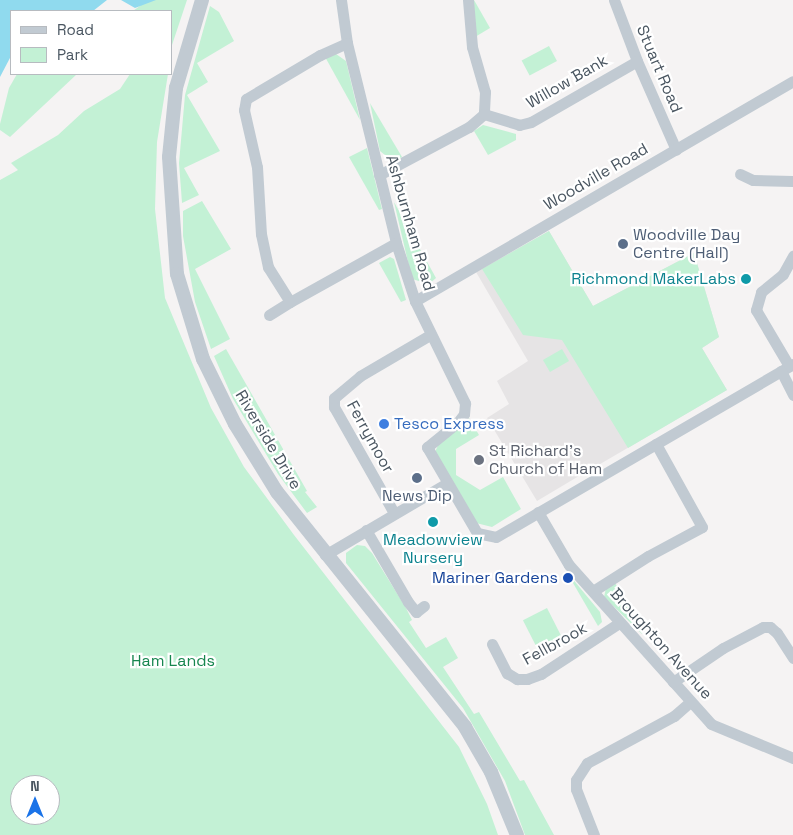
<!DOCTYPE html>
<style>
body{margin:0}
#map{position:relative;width:793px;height:835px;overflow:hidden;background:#f5f3f3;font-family:"Space Grotesk",sans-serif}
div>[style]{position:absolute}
.education>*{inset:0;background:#e6e4e5}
.green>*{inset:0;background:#c3f1d5;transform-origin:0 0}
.water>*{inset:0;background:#90daee}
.minor>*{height:11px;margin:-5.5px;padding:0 5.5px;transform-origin:5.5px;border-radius:5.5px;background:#c1cad2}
.tertiary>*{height:14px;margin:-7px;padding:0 7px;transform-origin:7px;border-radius:7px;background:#c1cad2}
.dots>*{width:14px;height:14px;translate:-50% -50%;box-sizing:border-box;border:2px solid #fff;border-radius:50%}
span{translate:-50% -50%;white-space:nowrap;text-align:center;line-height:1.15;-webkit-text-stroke:4.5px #fff;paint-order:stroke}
.street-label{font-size:16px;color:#4a5661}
.service-label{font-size:16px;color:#4e5e75}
.left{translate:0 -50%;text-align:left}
.culture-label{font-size:16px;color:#0d838f}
.right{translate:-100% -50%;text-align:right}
.shop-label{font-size:16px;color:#366cbe}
.worship-label{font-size:16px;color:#5b616d}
.transit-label{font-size:16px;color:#164399}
.park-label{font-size:16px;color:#17864f}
.legend{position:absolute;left:10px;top:10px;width:162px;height:65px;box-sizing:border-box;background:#fff;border:1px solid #b7bbc0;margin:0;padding:6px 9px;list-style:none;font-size:15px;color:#4a5661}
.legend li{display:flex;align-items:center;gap:10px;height:25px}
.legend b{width:25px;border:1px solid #b7bbc0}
.north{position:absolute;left:10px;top:775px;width:50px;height:50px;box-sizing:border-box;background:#fff;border:1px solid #b7bbc0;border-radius:50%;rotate:0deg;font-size:14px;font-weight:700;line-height:20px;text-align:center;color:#4a5661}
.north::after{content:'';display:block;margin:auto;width:18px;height:22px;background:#1a73e8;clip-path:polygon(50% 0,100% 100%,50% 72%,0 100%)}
</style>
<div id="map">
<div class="education">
<i style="clip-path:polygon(549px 231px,593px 306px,694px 253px,719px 337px,702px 348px,727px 390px,595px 467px,588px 464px,583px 467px,584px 473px,537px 501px,487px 418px,509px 404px,497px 381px,528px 361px,476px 272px)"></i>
</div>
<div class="green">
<i style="clip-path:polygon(148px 0,187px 0,171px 48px,171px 11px,133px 11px)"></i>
<i style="clip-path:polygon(470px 0,474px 0,490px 28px,475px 37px)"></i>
<i style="clip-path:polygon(210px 6px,219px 12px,234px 41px,197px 63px,208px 82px,187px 95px,220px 151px,184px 168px,199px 195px,182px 203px,179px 163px,185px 95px)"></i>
<i style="left:549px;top:46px;width:17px;height:31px;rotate:62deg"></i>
<i style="clip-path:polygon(336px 54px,346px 61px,360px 120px,324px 55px)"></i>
<i style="clip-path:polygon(17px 74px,77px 74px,10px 137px,0 130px,0 124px,9px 88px)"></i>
<i style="clip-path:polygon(evenodd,130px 74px,168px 74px,157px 142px,155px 209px,165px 298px,211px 408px,244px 467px,294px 535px,459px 747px,487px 804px,498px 835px,0 835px,0 180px,18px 170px,11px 163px,58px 135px,84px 111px,120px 89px,130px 74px,20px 785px,50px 785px,50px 815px,20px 815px,20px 785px)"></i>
<i style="clip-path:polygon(370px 103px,402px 157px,399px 159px,391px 160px,380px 151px)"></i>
<i style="clip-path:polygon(483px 125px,516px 134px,516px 140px,488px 155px,474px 131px)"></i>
<i style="clip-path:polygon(367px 148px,382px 209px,379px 210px,349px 157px)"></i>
<i style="clip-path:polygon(202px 201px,231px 249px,195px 269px,230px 339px,211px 349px,195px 302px,183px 236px,183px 211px)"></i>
<i style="clip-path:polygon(394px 202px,436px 278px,429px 284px,412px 279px)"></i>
<i style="clip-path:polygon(549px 231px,593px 306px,694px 253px,719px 337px,702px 348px,727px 390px,628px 448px,562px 340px,523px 335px,482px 269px)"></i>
<i style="clip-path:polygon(390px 257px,394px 259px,406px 300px,401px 302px,379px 263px)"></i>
<i style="clip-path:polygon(226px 349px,307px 491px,305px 492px,317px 507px,307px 513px,278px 474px,233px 399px,214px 356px)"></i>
<i style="left:562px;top:349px;width:14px;height:22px;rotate:60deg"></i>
<i style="clip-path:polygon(469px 418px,479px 435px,456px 449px,456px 475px,480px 490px,503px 477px,521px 509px,492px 527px,476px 523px,435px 452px,440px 441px,463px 426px)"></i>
<i style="clip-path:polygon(357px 545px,365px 546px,372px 553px,406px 608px,412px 620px,409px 622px,426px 648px,446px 637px,458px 658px,443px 667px,474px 714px,479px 712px,520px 781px,524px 780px,554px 835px,525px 835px,505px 781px,463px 708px,346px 563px,346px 553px)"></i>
<i style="clip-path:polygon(566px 571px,600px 612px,602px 622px,598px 626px)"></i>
<i style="clip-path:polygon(614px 581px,643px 632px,642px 634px,604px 597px,606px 588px)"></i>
<i style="left:547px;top:608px;width:33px;height:27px;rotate:63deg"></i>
</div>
<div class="water">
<i style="clip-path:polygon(0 0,107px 0,93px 11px,11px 11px,11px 56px,0 77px)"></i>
<i style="clip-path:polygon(112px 0,156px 0,135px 8px,121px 0)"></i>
</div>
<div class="minor">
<i style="left:341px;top:0;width:43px;rotate:82.1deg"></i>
<i style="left:347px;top:43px;width:206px;rotate:76.2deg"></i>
<i style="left:396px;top:243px;width:61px;rotate:71.9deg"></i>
<i style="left:415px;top:301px;width:114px;rotate:63.9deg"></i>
<i style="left:465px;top:403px;width:11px;rotate:95deg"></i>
<i style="left:464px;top:414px;width:10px;rotate:127deg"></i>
<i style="left:458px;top:422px;width:40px;rotate:141deg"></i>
<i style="left:427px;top:447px;width:99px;rotate:59.8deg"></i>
<i style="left:477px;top:533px;width:19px;rotate:12deg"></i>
<i style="left:496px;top:537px;width:344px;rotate:-30.2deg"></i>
<i style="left:468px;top:0;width:47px;rotate:85.1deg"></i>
<i style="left:472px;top:47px;width:47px;rotate:73.9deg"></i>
<i style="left:485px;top:92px;width:22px;rotate:93deg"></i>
<i style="left:614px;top:0;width:65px;rotate:69.3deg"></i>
<i style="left:637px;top:61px;width:97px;rotate:66.3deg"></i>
<i style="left:347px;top:43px;width:30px;rotate:156deg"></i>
<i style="left:320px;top:55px;width:86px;rotate:149.3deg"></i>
<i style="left:246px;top:99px;width:11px;rotate:100deg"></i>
<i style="left:244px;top:110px;width:58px;rotate:77.2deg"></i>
<i style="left:257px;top:167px;width:67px;rotate:86.6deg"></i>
<i style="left:261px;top:234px;width:34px;rotate:78deg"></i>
<i style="left:268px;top:267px;width:41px;rotate:57.8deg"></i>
<i style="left:290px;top:302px;width:121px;rotate:-29.1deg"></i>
<i style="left:740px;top:174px;width:14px;rotate:25deg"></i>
<i style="left:753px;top:180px;width:40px;rotate:1.4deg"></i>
<i style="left:379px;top:175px;width:102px;rotate:-28.1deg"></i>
<i style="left:469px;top:127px;width:20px;rotate:-41deg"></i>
<i style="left:484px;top:114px;width:37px;rotate:17deg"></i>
<i style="left:519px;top:125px;width:12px;rotate:-14deg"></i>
<i style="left:531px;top:122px;width:122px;rotate:-29.9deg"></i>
<i style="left:415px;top:301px;width:437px;rotate:-30.2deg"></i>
<i style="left:269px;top:315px;width:25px;rotate:-32deg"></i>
<i style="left:789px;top:366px;width:65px;rotate:-120.5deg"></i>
<i style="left:756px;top:310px;width:19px;rotate:-74deg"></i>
<i style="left:761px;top:292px;width:28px;rotate:-39deg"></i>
<i style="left:783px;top:274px;width:21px;rotate:-61deg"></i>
<i style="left:781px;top:371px;width:27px;rotate:63deg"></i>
<i style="left:538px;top:512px;width:61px;rotate:59.7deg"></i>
<i style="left:569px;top:565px;width:213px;rotate:48.2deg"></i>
<i style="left:711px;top:724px;width:89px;rotate:22.5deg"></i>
<i style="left:394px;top:513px;width:122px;rotate:-119.5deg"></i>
<i style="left:334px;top:407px;width:9px;rotate:-90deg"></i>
<i style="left:334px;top:398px;width:34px;rotate:-40deg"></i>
<i style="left:360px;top:376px;width:81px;rotate:-30.4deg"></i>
<i style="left:366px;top:530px;width:83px;rotate:59.7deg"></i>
<i style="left:408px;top:602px;width:13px;rotate:51deg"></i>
<i style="left:416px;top:612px;width:10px;rotate:-37deg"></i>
<i style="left:325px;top:555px;width:142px;rotate:-30.5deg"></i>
<i style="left:593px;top:591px;width:65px;rotate:-32.5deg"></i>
<i style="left:648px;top:556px;width:61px;rotate:-28.2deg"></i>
<i style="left:702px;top:527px;width:95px;rotate:-119deg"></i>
<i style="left:492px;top:644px;width:33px;rotate:63deg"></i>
<i style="left:507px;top:673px;width:12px;rotate:31deg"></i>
<i style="left:517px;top:679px;width:10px"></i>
<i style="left:527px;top:679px;width:15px;rotate:-20deg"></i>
<i style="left:541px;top:674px;width:93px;rotate:-33.2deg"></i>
<i style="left:673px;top:682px;width:60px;rotate:-34.2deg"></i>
<i style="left:723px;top:648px;width:45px;rotate:-27.7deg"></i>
<i style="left:763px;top:627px;width:7px"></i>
<i style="left:770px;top:627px;width:9px;rotate:41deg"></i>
<i style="left:777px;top:633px;width:30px;rotate:57deg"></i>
<i style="left:594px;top:835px;width:49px;rotate:-111.4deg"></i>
<i style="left:576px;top:789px;width:9px;rotate:-90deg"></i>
<i style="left:576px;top:780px;width:20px;rotate:-57deg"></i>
<i style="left:587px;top:763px;width:99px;rotate:-28.4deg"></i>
<i style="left:674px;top:716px;width:21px;rotate:-41deg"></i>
</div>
<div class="tertiary">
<i style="left:202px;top:0;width:92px;rotate:106.5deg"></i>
<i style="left:176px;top:88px;width:69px;rotate:95.8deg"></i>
<i style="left:169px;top:157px;width:117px;rotate:86.1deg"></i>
<i style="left:177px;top:274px;width:89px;rotate:73deg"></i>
<i style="left:203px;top:359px;width:72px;rotate:63.8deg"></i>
<i style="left:235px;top:424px;width:80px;rotate:58.3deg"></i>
<i style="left:277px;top:492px;width:301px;rotate:51.3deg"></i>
<i style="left:465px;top:727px;width:52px;rotate:60deg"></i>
<i style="left:491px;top:772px;width:68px;rotate:67.6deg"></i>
</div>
<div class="dots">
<i style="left:623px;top:244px;background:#5c6f8a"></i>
<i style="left:746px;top:279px;background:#0f9aa8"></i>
<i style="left:384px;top:424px;background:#3f7fe0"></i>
<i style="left:479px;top:460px;background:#6b7280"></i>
<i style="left:417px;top:478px;background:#5c6f8a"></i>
<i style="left:433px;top:522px;background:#0f9aa8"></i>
<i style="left:568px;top:578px;background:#1a4fb4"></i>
</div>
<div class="street-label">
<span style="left:659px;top:69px;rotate:67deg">Stuart Road</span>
<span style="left:567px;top:82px;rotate:-30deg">Willow Bank</span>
<span style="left:596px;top:177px;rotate:-30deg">Woodville Road</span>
<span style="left:410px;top:223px;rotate:74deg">Ashburnham Road</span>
<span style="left:370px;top:437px;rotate:61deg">Ferrymoor</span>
<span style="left:268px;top:440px;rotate:59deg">Riverside Drive</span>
<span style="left:555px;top:644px;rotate:-29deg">Fellbrook</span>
<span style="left:661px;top:644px;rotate:48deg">Broughton Avenue</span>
</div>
<div class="service-label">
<span class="left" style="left:633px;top:244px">Woodville Day<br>Centre (Hall)</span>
<span style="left:417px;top:496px">News Dip</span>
</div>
<div class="culture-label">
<span class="right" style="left:736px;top:279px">Richmond MakerLabs</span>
<span style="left:433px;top:549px">Meadowview<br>Nursery</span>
</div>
<div class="shop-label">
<span class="left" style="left:394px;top:424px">Tesco Express</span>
</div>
<div class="worship-label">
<span class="left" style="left:489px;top:460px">St Richard's<br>Church of Ham</span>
</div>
<div class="transit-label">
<span class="right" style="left:558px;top:578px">Mariner Gardens</span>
</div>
<div class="park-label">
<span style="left:173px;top:661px">Ham Lands</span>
</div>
<ul class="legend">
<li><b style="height:6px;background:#c1cad2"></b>Road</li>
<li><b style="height:14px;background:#c3f1d5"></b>Park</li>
</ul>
<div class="north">N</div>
</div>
